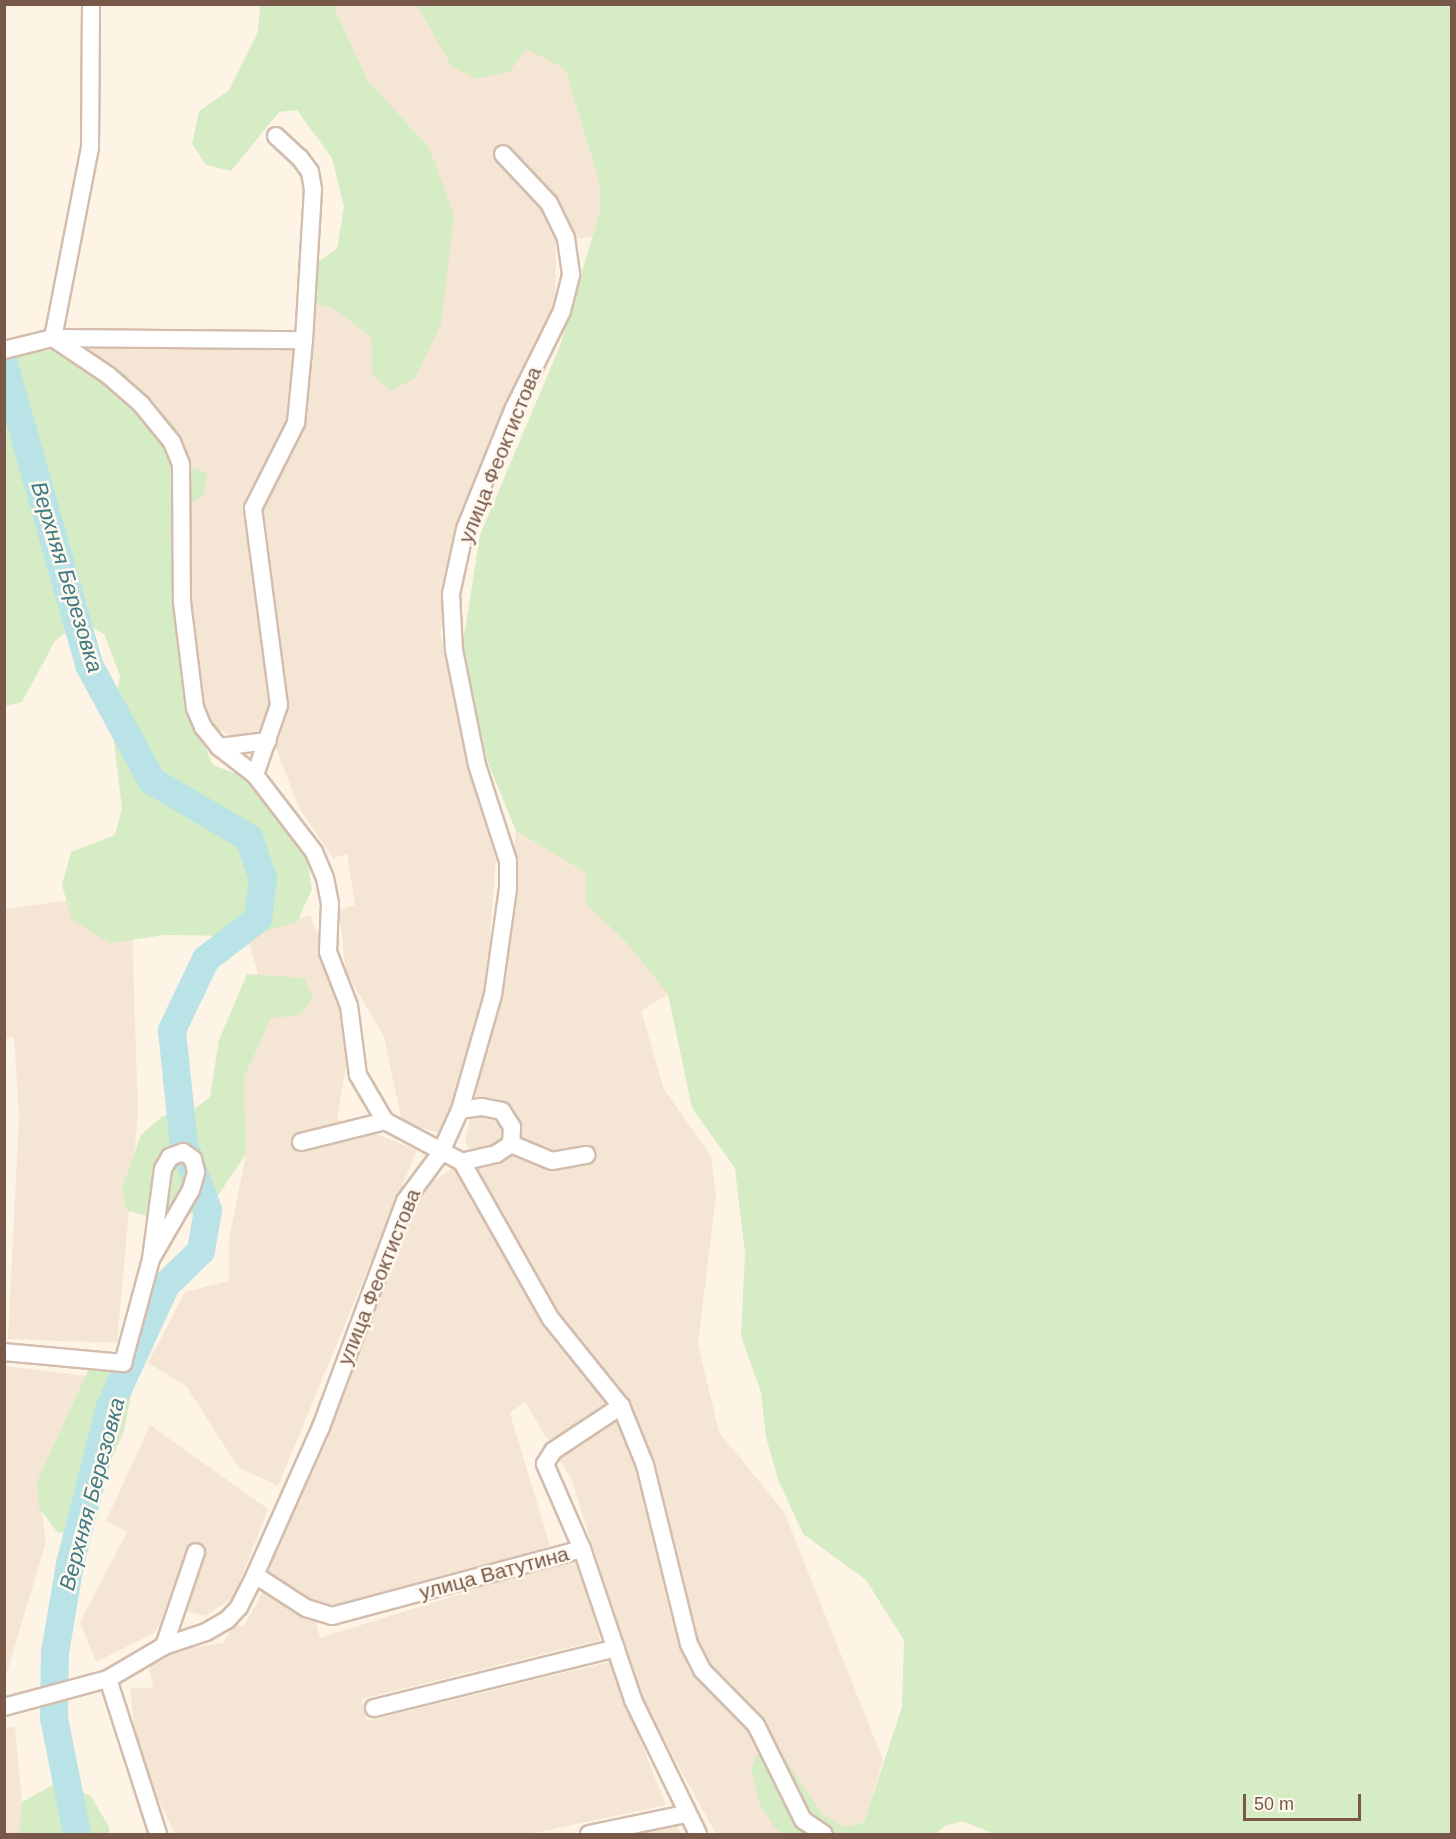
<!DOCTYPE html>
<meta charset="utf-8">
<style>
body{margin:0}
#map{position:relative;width:1456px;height:1839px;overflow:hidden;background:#fdf4e6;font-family:Helvetica,sans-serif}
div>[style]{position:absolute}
.residential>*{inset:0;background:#f5e5d4}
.green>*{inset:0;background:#d5ecc4}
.river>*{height:28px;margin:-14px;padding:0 14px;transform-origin:14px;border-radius:14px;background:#bae3e8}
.roads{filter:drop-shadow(2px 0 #d2bdae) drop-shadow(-2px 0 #d2bdae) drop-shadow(0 2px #d2bdae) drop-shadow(0 -2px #d2bdae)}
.street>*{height:16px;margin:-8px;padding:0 8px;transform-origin:8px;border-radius:8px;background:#fff}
span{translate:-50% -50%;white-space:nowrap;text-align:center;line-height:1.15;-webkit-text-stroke:5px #fff8ee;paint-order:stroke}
.street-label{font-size:21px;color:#785949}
.water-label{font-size:22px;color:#3f7b85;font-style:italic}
.frame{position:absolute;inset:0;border:6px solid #785949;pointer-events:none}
.scale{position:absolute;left:1243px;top:1794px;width:118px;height:27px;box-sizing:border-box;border:3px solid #785949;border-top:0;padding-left:8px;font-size:18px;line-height:21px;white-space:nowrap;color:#785949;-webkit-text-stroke:4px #fff8ee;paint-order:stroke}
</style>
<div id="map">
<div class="residential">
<i style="clip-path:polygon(336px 5px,417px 5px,451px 66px,526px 48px,565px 69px,600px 185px,600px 211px,592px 237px,556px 241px,555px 308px,532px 351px,454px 540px,449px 567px,440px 633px,467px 766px,496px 859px,490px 935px,493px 967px,442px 1134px,402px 1122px,384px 1037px,346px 972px,339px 910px,355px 905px,347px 854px,333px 858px,299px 808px,276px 748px,282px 728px,233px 736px,209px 726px,197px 694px,141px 404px,71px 349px,314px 345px,315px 303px,333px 308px,371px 337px,372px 374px,429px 147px,368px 81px,336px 12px)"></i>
<i style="clip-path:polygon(516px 831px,586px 873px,586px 904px,624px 940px,668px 994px,641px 1011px,664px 1089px,711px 1156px,716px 1196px,698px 1344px,719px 1432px,784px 1512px,883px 1760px,864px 1822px,845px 1827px,823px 1815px,779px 1749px,759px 1750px,751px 1769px,775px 1829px,785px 1834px,716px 1834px,636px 1689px,572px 1480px,525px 1402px,510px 1413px,550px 1546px,327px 1613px,265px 1574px,420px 1190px,472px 1155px,465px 1140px,507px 965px,505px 927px)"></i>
<i style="clip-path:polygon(131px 892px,138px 1113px,117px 1343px,8px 1339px,19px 1117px,14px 1037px,5px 1039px,4px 909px)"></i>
<i style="clip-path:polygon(310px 915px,353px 1025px,337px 1119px,417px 1150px,278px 1486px,238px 1467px,186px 1386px,148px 1363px,185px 1292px,229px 1281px,229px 1239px,246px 1154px,244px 1078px,271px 1018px,247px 936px)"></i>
<i style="clip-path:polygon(5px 1366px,86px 1376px,37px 1481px,46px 1542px,5px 1679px)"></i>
<i style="clip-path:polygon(150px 1425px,268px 1509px,234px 1597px,205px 1616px,171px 1607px,154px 1633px,96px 1662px,80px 1622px,127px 1532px,106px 1521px)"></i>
<i style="clip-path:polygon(578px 1557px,600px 1640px,361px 1699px,367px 1721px,609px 1662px,666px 1805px,530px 1834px,175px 1834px,138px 1757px,130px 1688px,153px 1688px,148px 1660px,158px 1653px,223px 1643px,235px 1623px,243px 1627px,263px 1591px,316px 1622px,320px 1638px)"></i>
<i style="clip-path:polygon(15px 1727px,22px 1802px,19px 1834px,5px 1834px,5px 1728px)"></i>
<i style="clip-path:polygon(677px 1826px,681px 1834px,638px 1834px)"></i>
</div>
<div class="green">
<i style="clip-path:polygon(260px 5px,336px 5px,336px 12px,368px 81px,429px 147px,454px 215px,441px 324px,415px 378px,390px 391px,372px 374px,371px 337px,333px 308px,302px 300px,308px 268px,337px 249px,344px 207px,332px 158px,297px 110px,279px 112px,231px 171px,206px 165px,192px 144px,199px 111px,229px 90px,258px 32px)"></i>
<i style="clip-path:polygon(417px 5px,1451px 5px,1451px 1834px,994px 1834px,962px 1821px,945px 1826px,936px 1834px,785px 1834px,775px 1829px,759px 1802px,751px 1769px,759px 1750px,779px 1749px,823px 1815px,845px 1827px,864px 1822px,902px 1707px,904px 1640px,866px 1580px,803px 1534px,778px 1479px,766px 1437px,761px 1392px,741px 1336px,745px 1254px,735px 1168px,692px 1108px,668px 994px,624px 940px,586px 904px,586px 873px,516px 831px,487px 760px,462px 649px,480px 535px,560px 346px,600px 211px,600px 185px,565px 69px,526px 49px,510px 71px,476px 79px,451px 66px)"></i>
<i style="clip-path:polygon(71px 349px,126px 374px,141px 404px,175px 425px,181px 464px,207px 473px,204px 495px,176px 512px,175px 601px,185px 699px,213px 765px,264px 785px,302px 830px,312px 889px,297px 922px,247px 936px,165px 935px,110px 943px,72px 920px,62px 885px,71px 852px,115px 835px,122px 808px,112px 725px,120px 676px,104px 634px,80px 621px,55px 641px,22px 702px,5px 706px,4px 362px,24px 353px)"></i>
<i style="clip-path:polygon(247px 974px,304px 978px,313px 997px,301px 1015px,271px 1018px,244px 1078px,246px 1154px,208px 1210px,164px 1221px,126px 1210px,122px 1188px,141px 1135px,163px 1116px,192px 1111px,210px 1097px,219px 1040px)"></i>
<i style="clip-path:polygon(118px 1351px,136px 1370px,124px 1431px,80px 1530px,58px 1533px,39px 1508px,37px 1481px,93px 1360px)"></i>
<i style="clip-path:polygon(58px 1782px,91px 1796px,109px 1827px,109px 1834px,19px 1834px,22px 1802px)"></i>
</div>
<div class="river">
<i style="left:4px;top:364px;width:313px;rotate:74.2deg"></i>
<i style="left:89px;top:665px;width:132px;rotate:61.5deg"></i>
<i style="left:152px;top:781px;width:113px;rotate:30.4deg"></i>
<i style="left:249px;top:838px;width:43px;rotate:71.1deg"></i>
<i style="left:263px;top:879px;width:40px;rotate:97.1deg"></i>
<i style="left:258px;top:919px;width:66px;rotate:142.4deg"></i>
<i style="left:206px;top:959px;width:79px;rotate:115.6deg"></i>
<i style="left:172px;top:1030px;width:117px;rotate:84.1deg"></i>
<i style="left:184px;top:1146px;width:68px;rotate:69.4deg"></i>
<i style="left:208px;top:1210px;width:42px;rotate:99.7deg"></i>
<i style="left:201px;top:1251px;width:49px;rotate:135.8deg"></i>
<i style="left:166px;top:1285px;width:134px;rotate:114.7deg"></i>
<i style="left:110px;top:1407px;width:162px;rotate:104.3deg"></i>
<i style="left:70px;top:1564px;width:90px;rotate:99.6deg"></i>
<i style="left:55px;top:1653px;width:65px;rotate:90.9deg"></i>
<i style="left:54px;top:1718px;width:118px;rotate:78.8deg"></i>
</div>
<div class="roads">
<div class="street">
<i style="left:276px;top:136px;width:33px;rotate:43deg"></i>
<i style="left:300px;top:158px;width:17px;rotate:54deg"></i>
<i style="left:310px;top:172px;width:17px;rotate:80deg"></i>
<i style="left:313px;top:189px;width:151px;rotate:93.4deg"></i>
<i style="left:53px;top:338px;width:66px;rotate:33.9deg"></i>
<i style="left:108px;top:375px;width:44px;rotate:41.3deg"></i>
<i style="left:141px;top:404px;width:49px;rotate:50.8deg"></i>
<i style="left:172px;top:442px;width:24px;rotate:68deg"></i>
<i style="left:181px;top:464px;width:138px;rotate:89.6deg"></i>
<i style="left:182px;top:602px;width:107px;rotate:83deg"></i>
<i style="left:195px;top:708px;width:21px;rotate:67deg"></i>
<i style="left:203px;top:727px;width:26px;rotate:51deg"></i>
<i style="left:219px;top:747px;width:46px;rotate:37.9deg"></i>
<i style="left:255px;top:775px;width:97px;rotate:52.5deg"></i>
<i style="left:314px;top:852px;width:28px;rotate:67deg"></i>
<i style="left:325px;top:878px;width:26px;rotate:79deg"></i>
<i style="left:330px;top:904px;width:48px;rotate:92.4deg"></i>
<i style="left:328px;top:952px;width:58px;rotate:68.7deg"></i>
<i style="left:349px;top:1006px;width:70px;rotate:82.6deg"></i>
<i style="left:358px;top:1075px;width:53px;rotate:59.6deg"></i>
<i style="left:54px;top:338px;width:250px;rotate:0.5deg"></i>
<i style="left:304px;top:340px;width:83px;rotate:95.5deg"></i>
<i style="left:296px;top:423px;width:95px;rotate:116.8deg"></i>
<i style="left:253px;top:508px;width:199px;rotate:82.5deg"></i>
<i style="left:279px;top:705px;width:74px;rotate:108.9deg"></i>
<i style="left:4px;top:350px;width:50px;rotate:-13.8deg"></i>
<i style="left:53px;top:338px;width:194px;rotate:-79deg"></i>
<i style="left:90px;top:148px;width:144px;rotate:-89.6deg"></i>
<i style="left:219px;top:747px;width:49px;rotate:-7deg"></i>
<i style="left:460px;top:1110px;width:22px;rotate:-8deg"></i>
<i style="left:482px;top:1107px;width:20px;rotate:11deg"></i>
<i style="left:502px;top:1111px;width:19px;rotate:58deg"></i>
<i style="left:512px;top:1127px;width:17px;rotate:93deg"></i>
<i style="left:511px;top:1144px;width:18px;rotate:146deg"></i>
<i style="left:496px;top:1154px;width:35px;rotate:167deg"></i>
<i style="left:301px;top:1142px;width:87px;rotate:-14deg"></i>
<i style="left:385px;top:1121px;width:87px;rotate:28deg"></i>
<i style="left:462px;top:1162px;width:180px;rotate:60.5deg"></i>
<i style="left:551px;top:1319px;width:112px;rotate:51.2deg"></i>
<i style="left:621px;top:1406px;width:64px;rotate:67.9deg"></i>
<i style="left:645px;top:1465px;width:184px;rotate:76.2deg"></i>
<i style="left:689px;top:1644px;width:29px;rotate:63deg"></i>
<i style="left:702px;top:1670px;width:77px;rotate:45.5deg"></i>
<i style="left:756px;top:1725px;width:106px;rotate:63.7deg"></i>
<i style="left:803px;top:1820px;width:25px;rotate:34deg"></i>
<i style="left:511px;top:1144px;width:44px;rotate:22.5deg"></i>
<i style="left:552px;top:1161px;width:35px;rotate:-10deg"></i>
<i style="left:4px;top:1352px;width:120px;rotate:5.3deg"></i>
<i style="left:123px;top:1363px;width:108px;rotate:-74.9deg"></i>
<i style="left:151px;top:1259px;width:80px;rotate:-59.9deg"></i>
<i style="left:191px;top:1190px;width:19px;rotate:-74deg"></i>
<i style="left:196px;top:1172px;width:13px;rotate:-103deg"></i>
<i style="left:193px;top:1159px;width:12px;rotate:-145deg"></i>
<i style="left:183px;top:1152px;width:14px;rotate:159deg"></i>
<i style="left:170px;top:1157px;width:14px;rotate:120deg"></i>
<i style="left:163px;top:1169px;width:91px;rotate:97.6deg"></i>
<i style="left:582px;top:1549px;width:93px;rotate:-113.5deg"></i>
<i style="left:545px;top:1464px;width:15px;rotate:-58deg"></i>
<i style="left:553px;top:1451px;width:82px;rotate:-33.5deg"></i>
<i style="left:255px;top:1575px;width:61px;rotate:32.9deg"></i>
<i style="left:306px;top:1608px;width:27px;rotate:17deg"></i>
<i style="left:332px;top:1616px;width:259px;rotate:-15deg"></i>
<i style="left:582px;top:1549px;width:159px;rotate:71.3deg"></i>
<i style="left:633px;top:1700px;width:149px;rotate:64.1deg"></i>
<i style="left:164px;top:1646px;width:44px;rotate:-18.4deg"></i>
<i style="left:206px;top:1632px;width:24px;rotate:-30deg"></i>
<i style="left:227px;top:1620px;width:18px;rotate:-47deg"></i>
<i style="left:239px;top:1607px;width:36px;rotate:-63deg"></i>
<i style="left:255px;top:1575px;width:162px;rotate:-66deg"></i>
<i style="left:321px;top:1427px;width:241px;rotate:-69.6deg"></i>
<i style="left:405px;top:1201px;width:59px;rotate:-53.3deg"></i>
<i style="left:440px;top:1154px;width:48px;rotate:-65.6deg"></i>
<i style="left:460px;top:1110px;width:120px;rotate:-74deg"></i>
<i style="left:493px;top:995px;width:108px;rotate:-82deg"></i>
<i style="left:508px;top:888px;width:27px;rotate:-90deg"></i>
<i style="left:508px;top:861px;width:101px;rotate:-107.9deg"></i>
<i style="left:477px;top:765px;width:117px;rotate:-101.3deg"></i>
<i style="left:454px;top:650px;width:56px;rotate:-93.1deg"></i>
<i style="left:451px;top:594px;width:66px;rotate:-77.8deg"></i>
<i style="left:465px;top:529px;width:131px;rotate:-68deg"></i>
<i style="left:514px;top:408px;width:108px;rotate:-63.7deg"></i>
<i style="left:562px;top:311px;width:38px;rotate:-76deg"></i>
<i style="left:571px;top:274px;width:36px;rotate:-98deg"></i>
<i style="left:566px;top:238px;width:39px;rotate:-116deg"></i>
<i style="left:549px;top:203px;width:67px;rotate:-133.2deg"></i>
<i style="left:108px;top:1679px;width:163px;rotate:72.1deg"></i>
<i style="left:4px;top:1707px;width:108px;rotate:-15.1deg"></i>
<i style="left:108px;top:1679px;width:65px;rotate:-30.5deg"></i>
<i style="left:164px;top:1646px;width:99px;rotate:-71.2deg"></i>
<i style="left:374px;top:1708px;width:249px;rotate:-13.9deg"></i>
<i style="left:589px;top:1834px;width:99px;rotate:-11.7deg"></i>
</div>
</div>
<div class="street-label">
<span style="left:500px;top:455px;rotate:-68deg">улица Феоктистова</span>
<span style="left:379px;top:1277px;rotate:-68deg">улица Феоктистова</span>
<span style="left:494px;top:1573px;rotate:-15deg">улица Ватутина</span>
</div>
<div class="water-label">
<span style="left:67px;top:577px;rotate:73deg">Верхняя Березовка</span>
<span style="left:92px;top:1494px;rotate:-75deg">Верхняя Березовка</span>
</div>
<div class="frame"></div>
<div class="scale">50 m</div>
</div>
